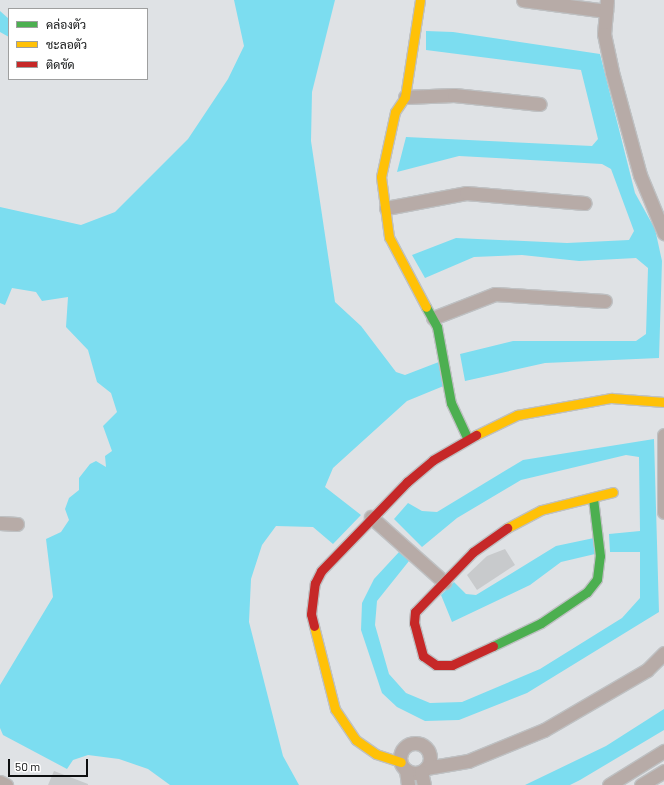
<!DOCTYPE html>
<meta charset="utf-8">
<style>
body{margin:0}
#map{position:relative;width:664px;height:785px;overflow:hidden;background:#dfe2e5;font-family:Barlow,Sarabun,sans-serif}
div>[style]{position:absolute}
.water>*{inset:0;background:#7cddf0}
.building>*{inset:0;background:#c8cacc}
.roads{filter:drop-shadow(1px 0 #bec0c2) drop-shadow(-1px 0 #bec0c2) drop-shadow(0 1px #bec0c2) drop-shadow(0 -1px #bec0c2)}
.street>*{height:13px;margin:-6.5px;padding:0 6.5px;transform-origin:6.5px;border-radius:6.5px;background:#b7aba7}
.street>.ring{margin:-6.5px;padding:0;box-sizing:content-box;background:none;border:13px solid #b7aba7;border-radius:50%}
.fast>*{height:9px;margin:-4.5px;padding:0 4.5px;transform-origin:4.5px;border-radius:4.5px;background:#4caf50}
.slow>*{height:9px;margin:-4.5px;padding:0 4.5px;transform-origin:4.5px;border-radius:4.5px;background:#ffc107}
.jam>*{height:9px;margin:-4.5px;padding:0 4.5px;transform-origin:4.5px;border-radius:4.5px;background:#c62828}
span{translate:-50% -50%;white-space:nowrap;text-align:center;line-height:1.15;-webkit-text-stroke:3.5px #fff;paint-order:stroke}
.legend{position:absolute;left:8px;top:8px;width:140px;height:72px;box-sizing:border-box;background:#fff;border:1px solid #9e9f9f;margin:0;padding:5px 7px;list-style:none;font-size:12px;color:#0d0f10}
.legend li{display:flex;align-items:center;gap:8px;height:20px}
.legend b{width:20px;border:1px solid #9e9f9f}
.scale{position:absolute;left:8px;top:759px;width:80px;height:18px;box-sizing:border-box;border:2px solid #0d0f10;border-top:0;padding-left:5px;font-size:12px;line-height:14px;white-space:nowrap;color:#0d0f10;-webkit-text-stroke:3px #fff;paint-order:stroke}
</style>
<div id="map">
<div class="water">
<i style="clip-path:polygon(234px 0,335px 0,312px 92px,311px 141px,335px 302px,361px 326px,396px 372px,405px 375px,444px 360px,446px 385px,407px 401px,333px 468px,325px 487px,361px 515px,333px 544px,313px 527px,276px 526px,262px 545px,251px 579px,249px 622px,283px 756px,299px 785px,170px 785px,148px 769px,119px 759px,88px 755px,73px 760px,67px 769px,3px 735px,0 728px,0 685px,53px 597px,46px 539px,61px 532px,69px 520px,65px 509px,69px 498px,79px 490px,79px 478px,90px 464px,96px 461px,106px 467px,105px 456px,112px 451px,103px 426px,117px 412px,111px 393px,97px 382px,88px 350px,66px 327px,68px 297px,42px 301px,36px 292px,12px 288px,5px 305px,0 303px,0 207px,81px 225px,115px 212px,188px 139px,228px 79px,244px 46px)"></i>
<i style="clip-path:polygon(0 11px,9px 19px,9px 37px,0 32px)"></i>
<i style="clip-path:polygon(426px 31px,453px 32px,600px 54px,635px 193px,655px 229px,662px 261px,659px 358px,545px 363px,465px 381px,460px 354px,513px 341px,636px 341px,646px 334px,648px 268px,636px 258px,579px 261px,522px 255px,474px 257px,425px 278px,412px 255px,456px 238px,567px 243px,629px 240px,634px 231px,611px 169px,602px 164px,459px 156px,397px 172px,406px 137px,592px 146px,598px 139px,581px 70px,426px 50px)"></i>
<i style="clip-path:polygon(654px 439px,659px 612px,527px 693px,459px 720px,425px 721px,397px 707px,382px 693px,361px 630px,362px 603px,374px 579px,399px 552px,409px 561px,377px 601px,375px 625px,389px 674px,406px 693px,430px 703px,462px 702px,540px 669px,622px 618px,640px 598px,640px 552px,610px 552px,609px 534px,640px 531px,639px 457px,626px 455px,521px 480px,457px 518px,422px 547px,394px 519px,408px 503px,422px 511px,437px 512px,523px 460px)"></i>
<i style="clip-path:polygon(594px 538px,595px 554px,561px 562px,530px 585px,452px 622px,441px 595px,454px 582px,466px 594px,476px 595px,556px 546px)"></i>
<i style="clip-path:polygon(664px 709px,664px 730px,580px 780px,570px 785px,525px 785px,606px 746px)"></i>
</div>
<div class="building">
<i style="clip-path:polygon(505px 549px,515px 565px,477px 590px,467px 575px,487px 556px)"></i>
<i style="clip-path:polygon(54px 771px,88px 784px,88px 785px,48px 785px)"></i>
</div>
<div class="roads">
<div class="street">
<i style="left:523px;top:0;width:84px;rotate:7.5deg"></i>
<i style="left:607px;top:0;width:34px;rotate:95deg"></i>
<i style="left:604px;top:34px;width:39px;rotate:78deg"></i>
<i style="left:612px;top:72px;width:107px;rotate:74.8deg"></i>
<i style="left:640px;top:175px;width:63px;rotate:67.5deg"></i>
<i style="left:405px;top:97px;width:49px;rotate:-2.3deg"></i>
<i style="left:454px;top:95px;width:86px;rotate:6deg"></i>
<i style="left:386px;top:208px;width:81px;rotate:-10.6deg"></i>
<i style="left:466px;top:193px;width:119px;rotate:4.8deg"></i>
<i style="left:433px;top:318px;width:66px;rotate:-21.2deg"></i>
<i style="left:495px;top:294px;width:110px;rotate:3.6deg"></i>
<i style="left:664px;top:435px;width:77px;rotate:90deg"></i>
<i style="left:371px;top:517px;width:98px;rotate:41.7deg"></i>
<i style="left:0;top:523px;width:17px;rotate:3deg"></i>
<i class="ring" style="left:400px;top:743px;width:17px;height:17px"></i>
<i style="left:426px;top:768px;width:43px;rotate:-9.5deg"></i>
<i style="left:468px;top:761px;width:82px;rotate:-22.2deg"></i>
<i style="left:544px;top:730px;width:119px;rotate:-30.2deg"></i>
<i style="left:647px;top:670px;width:24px;rotate:-45deg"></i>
<i style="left:406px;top:770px;width:15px;rotate:82deg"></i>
<i style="left:421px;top:772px;width:13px;rotate:77deg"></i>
<i style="left:0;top:782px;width:7px;rotate:27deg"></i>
<i style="left:609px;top:785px;width:65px;rotate:-31.7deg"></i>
<i style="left:641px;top:785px;width:27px;rotate:-31deg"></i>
</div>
<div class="fast">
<i style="left:426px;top:307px;width:23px;rotate:61deg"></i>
<i style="left:437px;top:327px;width:77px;rotate:79.6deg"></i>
<i style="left:451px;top:403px;width:40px;rotate:65deg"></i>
<i style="left:493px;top:646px;width:53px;rotate:-25.6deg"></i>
<i style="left:541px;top:623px;width:55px;rotate:-34deg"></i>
<i style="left:587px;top:592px;width:16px;rotate:-52deg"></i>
<i style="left:597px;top:579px;width:23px;rotate:-83deg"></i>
<i style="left:600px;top:556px;width:58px;rotate:-96.9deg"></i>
</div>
<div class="slow">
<i style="left:420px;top:0;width:98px;rotate:98.8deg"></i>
<i style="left:405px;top:97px;width:18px;rotate:124deg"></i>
<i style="left:395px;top:112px;width:66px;rotate:102.2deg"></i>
<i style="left:381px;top:177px;width:61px;rotate:82.4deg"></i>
<i style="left:389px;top:237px;width:79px;rotate:62.1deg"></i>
<i style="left:476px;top:435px;width:46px;rotate:-26deg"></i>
<i style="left:517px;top:415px;width:96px;rotate:-10.3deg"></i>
<i style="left:611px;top:398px;width:53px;rotate:4.3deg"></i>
<i style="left:507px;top:528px;width:38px;rotate:-28deg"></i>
<i style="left:541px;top:510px;width:74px;rotate:-14deg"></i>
<i style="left:314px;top:626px;width:86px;rotate:75.8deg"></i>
<i style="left:335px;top:709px;width:37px;rotate:56deg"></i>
<i style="left:356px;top:740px;width:24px;rotate:35deg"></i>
<i style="left:376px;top:754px;width:26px;rotate:18deg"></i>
</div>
<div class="jam">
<i style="left:314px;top:626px;width:12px;rotate:-104deg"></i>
<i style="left:311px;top:614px;width:31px;rotate:-83deg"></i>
<i style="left:315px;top:583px;width:13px;rotate:-63deg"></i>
<i style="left:321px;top:571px;width:124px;rotate:-46deg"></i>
<i style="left:407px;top:482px;width:34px;rotate:-40deg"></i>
<i style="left:433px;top:460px;width:50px;rotate:-30.2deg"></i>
<i style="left:493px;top:646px;width:45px;rotate:155.1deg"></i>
<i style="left:452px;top:665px;width:16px;rotate:180deg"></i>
<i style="left:436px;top:665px;width:16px;rotate:-145deg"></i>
<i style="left:423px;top:656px;width:34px;rotate:-105deg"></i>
<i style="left:414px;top:623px;width:11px;rotate:-85deg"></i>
<i style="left:415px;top:612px;width:83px;rotate:-46deg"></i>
<i style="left:473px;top:552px;width:42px;rotate:-35.2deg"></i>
</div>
</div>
<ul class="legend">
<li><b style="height:5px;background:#4caf50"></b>คล่องตัว</li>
<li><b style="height:5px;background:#ffc107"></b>ชะลอตัว</li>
<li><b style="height:5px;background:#c62828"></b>ติดขัด</li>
</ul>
<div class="scale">50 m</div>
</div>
